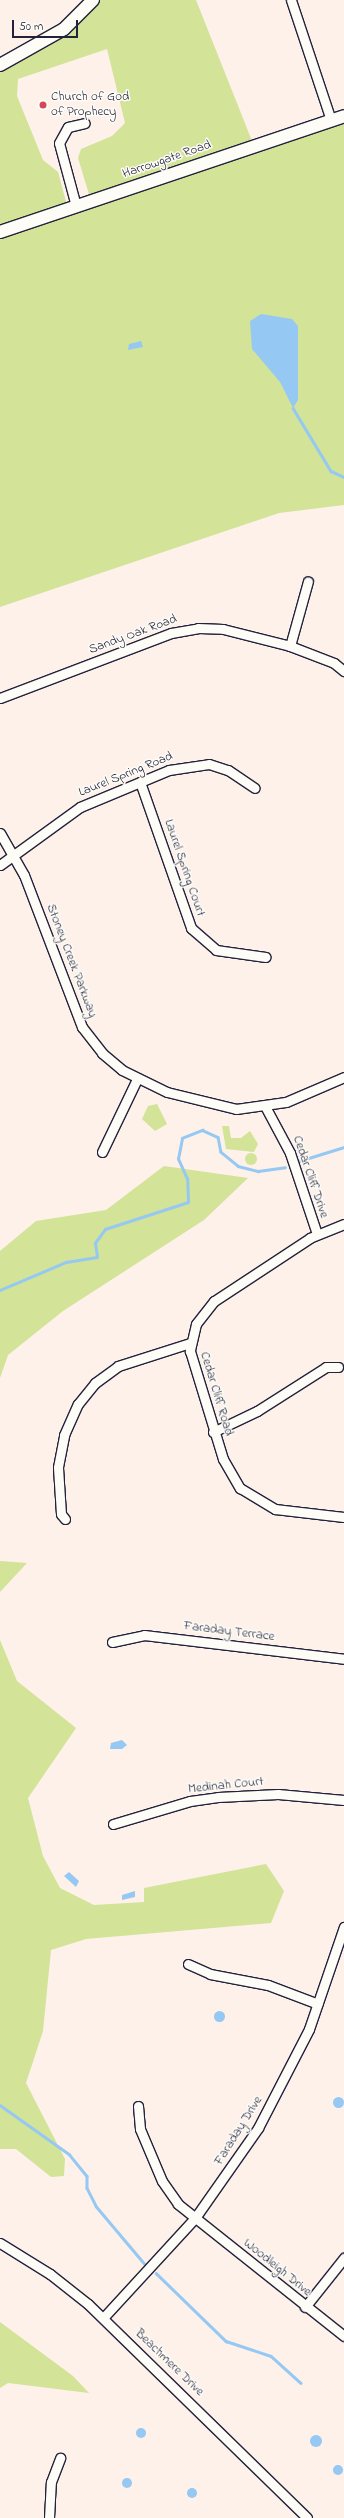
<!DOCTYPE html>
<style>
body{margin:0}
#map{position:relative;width:344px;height:2518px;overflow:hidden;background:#fdf1ea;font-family:"Indie Flower",sans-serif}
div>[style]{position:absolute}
.green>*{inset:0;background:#d3e397}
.round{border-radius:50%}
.water>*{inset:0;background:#95c8f2}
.stream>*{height:2.5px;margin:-1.25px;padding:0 1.25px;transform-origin:1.25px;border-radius:1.25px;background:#95c8f2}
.roads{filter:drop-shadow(1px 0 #22223b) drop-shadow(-1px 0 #22223b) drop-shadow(0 1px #22223b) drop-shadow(0 -1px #22223b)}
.street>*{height:9px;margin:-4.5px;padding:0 4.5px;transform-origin:4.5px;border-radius:4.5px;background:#fdfcf7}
.secondary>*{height:12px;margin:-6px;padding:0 6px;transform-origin:6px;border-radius:6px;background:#fdfcf7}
.dots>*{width:11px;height:11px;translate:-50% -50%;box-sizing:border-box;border:2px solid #fdfcf7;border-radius:50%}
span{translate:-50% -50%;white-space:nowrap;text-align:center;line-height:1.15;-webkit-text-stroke:3px #fdfcf7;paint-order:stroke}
.poi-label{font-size:13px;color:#22223b}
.left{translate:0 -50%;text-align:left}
.street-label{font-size:13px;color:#22223b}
.scale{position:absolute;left:12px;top:20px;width:66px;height:18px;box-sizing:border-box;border:2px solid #22223b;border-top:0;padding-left:5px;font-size:12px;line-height:14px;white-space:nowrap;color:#22223b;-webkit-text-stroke:3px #fdfcf7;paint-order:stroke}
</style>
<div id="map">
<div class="green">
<i style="clip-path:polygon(evenodd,93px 0,196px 0,254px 146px,344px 116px,344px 505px,279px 513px,0 607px,0 65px,36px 46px,93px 0,107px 49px,125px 123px,112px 136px,81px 149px,78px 158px,91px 201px,68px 209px,58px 172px,43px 160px,17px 96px,18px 79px,107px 49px)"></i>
<i style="clip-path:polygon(157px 1104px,167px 1124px,155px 1131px,142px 1119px,148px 1106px)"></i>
<i style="clip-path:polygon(222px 1126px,229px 1126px,231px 1138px,241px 1138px,250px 1131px,258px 1144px,254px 1152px,226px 1149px)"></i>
<i class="round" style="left:245px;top:1153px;width:12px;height:12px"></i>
<i style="clip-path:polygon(164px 1166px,248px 1178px,204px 1220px,63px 1311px,8px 1355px,0 1378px,0 1251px,36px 1221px,106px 1210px)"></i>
<i style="clip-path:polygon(0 1561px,27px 1563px,0 1592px)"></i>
<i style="clip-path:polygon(0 1640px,17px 1681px,76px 1728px,28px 1798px,43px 1856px,60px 1888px,94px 1905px,144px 1902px,144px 1888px,266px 1864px,284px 1891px,271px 1923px,86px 1939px,51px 1950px,43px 2031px,26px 2083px,65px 2159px,64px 2176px,51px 2177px,16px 2149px,0 2149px)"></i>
<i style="clip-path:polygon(0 2322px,73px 2376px,89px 2393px,8px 2383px,0 2388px)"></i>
</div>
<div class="water">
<i style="clip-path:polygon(261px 314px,292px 319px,298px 326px,298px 400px,293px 408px,280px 382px,252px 349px,250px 321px)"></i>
<i style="clip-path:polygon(141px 341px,143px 347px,128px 350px,129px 344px)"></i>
<i style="clip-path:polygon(122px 1740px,127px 1745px,122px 1749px,110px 1749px,111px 1743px)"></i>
<i style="clip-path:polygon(69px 1872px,79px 1881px,76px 1887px,64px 1876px)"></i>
<i style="clip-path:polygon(135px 1891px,135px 1897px,122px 1900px,122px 1895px)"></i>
<i class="round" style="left:213.5px;top:2010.5px;width:11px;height:11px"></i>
<i class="round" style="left:332.5px;top:2096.5px;width:11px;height:11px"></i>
<i class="round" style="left:136px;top:2428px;width:10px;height:10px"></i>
<i class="round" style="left:310px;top:2435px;width:12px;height:12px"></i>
<i class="round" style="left:333px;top:2465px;width:10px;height:10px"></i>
<i class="round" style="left:122px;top:2478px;width:10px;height:10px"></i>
<i class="round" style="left:187px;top:2488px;width:10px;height:10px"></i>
</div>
<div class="stream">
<i style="left:293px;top:408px;width:74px;rotate:58.9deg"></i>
<i style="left:331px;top:471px;width:14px;rotate:25deg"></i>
<i style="left:299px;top:1161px;width:47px;rotate:-17.3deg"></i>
<i style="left:0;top:1290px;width:72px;rotate:-23deg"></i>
<i style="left:66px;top:1262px;width:31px;rotate:-9deg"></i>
<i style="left:97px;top:1257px;width:14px;rotate:-98deg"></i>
<i style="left:95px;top:1243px;width:17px;rotate:-54deg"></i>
<i style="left:105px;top:1229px;width:87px;rotate:-18deg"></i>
<i style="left:188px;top:1202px;width:23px;rotate:-92deg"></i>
<i style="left:187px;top:1179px;width:22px;rotate:-114deg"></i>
<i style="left:178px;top:1159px;width:21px;rotate:-79deg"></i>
<i style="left:182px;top:1138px;width:22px;rotate:-22deg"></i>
<i style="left:202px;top:1130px;width:17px;rotate:24deg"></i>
<i style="left:218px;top:1137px;width:15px;rotate:79deg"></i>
<i style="left:221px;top:1152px;width:22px;rotate:39deg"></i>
<i style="left:238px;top:1166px;width:21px;rotate:14deg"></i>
<i style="left:258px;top:1171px;width:27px;rotate:-8deg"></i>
<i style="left:0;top:2105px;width:85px;rotate:35.4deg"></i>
<i style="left:69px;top:2154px;width:28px;rotate:51deg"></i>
<i style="left:87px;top:2176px;width:12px;rotate:90deg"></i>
<i style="left:87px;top:2188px;width:20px;rotate:63deg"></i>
<i style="left:96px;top:2206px;width:75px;rotate:49.9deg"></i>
<i style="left:156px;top:2273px;width:98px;rotate:44.2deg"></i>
<i style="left:226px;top:2341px;width:47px;rotate:18.4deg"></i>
<i style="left:271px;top:2356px;width:40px;rotate:42deg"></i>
</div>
<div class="roads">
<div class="street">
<i style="left:291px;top:0;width:126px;rotate:71.6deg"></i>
<i style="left:76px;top:206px;width:65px;rotate:-105.1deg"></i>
<i style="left:59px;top:143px;width:18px;rotate:-61deg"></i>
<i style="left:68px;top:127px;width:17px;rotate:-13deg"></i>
<i style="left:290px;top:646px;width:67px;rotate:-74.5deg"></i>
<i style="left:0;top:698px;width:183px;rotate:-20.8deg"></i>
<i style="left:171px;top:633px;width:27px;rotate:-10deg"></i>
<i style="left:198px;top:628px;width:25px;rotate:2deg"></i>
<i style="left:223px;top:629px;width:69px;rotate:14.2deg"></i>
<i style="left:290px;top:646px;width:47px;rotate:21.1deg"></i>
<i style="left:334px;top:663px;width:13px;rotate:39deg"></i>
<i style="left:140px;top:782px;width:155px;rotate:70.7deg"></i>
<i style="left:191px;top:928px;width:33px;rotate:41deg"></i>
<i style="left:216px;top:950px;width:50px;rotate:8deg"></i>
<i style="left:0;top:833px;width:48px;rotate:60.3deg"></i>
<i style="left:24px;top:875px;width:163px;rotate:69.1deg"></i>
<i style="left:82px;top:1027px;width:33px;rotate:52deg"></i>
<i style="left:102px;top:1053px;width:26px;rotate:40deg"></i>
<i style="left:122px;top:1070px;width:50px;rotate:26.1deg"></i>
<i style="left:167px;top:1092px;width:71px;rotate:13.8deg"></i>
<i style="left:236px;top:1109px;width:50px;rotate:-8deg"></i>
<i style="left:286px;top:1102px;width:63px;rotate:-23.3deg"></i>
<i style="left:0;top:865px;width:99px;rotate:-35.9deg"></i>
<i style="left:80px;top:807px;width:96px;rotate:-22.6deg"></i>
<i style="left:169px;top:770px;width:40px;rotate:-8.5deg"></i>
<i style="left:209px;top:764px;width:20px;rotate:18deg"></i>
<i style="left:228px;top:770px;width:32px;rotate:34deg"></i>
<i style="left:266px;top:1108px;width:51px;rotate:61.9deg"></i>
<i style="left:290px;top:1153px;width:85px;rotate:71.6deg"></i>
<i style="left:102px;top:1152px;width:81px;rotate:-64.4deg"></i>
<i style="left:344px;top:1224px;width:37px;rotate:158deg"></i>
<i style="left:310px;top:1238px;width:115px;rotate:146.7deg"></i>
<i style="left:214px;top:1301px;width:29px;rotate:128deg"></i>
<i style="left:196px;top:1324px;width:28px;rotate:103deg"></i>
<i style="left:190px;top:1351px;width:113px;rotate:73deg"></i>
<i style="left:223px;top:1459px;width:34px;rotate:60deg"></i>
<i style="left:240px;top:1488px;width:41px;rotate:31deg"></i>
<i style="left:275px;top:1509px;width:69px;rotate:6.6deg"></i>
<i style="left:213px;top:1432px;width:49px;rotate:-25.5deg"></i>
<i style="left:257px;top:1411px;width:82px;rotate:-32.5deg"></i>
<i style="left:326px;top:1367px;width:12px"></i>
<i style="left:65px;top:1519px;width:6px;rotate:-129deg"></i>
<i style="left:61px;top:1514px;width:47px;rotate:-93.7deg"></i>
<i style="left:58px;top:1467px;width:33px;rotate:-79deg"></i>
<i style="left:64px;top:1435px;width:34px;rotate:-66deg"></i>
<i style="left:78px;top:1404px;width:27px;rotate:-51deg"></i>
<i style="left:95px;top:1383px;width:29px;rotate:-36deg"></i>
<i style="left:118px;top:1366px;width:76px;rotate:-17.7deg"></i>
<i style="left:112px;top:1642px;width:33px;rotate:-12deg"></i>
<i style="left:144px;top:1635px;width:201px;rotate:6.8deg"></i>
<i style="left:113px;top:1824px;width:80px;rotate:-16.6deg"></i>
<i style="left:190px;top:1801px;width:28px;rotate:-8deg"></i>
<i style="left:218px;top:1797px;width:60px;rotate:-2.9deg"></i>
<i style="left:278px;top:1794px;width:66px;rotate:5.2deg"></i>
<i style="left:188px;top:1964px;width:24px;rotate:24deg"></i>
<i style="left:210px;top:1974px;width:59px;rotate:10.7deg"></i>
<i style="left:268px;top:1985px;width:53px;rotate:20.8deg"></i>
<i style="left:138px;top:2106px;width:23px;rotate:85deg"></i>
<i style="left:140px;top:2129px;width:56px;rotate:67.1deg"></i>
<i style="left:162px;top:2181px;width:28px;rotate:55deg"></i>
<i style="left:178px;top:2204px;width:212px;rotate:38.5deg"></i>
<i style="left:0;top:2243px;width:59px;rotate:31.8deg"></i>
<i style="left:50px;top:2274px;width:48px;rotate:38.3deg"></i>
<i style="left:88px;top:2304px;width:306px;rotate:44.3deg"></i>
<i style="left:305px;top:2307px;width:63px;rotate:-51.5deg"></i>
<i style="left:103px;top:2318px;width:136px;rotate:-47.4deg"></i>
<i style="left:195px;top:2218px;width:110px;rotate:-55deg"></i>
<i style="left:258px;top:2128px;width:111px;rotate:-62.7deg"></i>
<i style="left:309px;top:2029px;width:108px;rotate:-71.1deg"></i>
<i style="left:49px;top:2518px;width:36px;rotate:-87deg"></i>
<i style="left:51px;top:2482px;width:26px;rotate:-69deg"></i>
</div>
<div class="secondary">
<i style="left:0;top:65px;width:73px;rotate:-29.4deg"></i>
<i style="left:64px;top:29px;width:41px;rotate:-45deg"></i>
<i style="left:0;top:232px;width:363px;rotate:-18.6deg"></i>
</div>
</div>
<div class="dots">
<i style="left:43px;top:105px;background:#d1495b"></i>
</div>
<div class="poi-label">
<span class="left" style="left:51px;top:105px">Church of God<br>of Prophecy</span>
</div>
<div class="street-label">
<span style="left:167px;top:160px;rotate:-19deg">Harrowgate Road</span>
<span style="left:133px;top:635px;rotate:-20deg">Sandy Oak Road</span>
<span style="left:126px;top:775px;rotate:-22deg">Laurel Spring Road</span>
<span style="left:184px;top:868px;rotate:71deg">Laurel Spring Court</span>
<span style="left:71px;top:961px;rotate:69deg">Stoney Creek Parkway</span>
<span style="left:310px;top:1177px;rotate:71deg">Cedar Cliff Drive</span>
<span style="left:216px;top:1394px;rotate:73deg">Cedar Cliff Road</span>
<span style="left:229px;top:1632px;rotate:7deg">Faraday Terrace</span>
<span style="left:226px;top:1786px;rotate:-6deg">Medinah Court</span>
<span style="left:239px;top:2131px;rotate:-58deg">Faraday Drive</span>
<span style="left:277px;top:2268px;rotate:39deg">Woodleigh Drive</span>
<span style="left:169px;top:2363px;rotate:44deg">Beachmere Drive</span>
</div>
<div class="scale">50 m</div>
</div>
